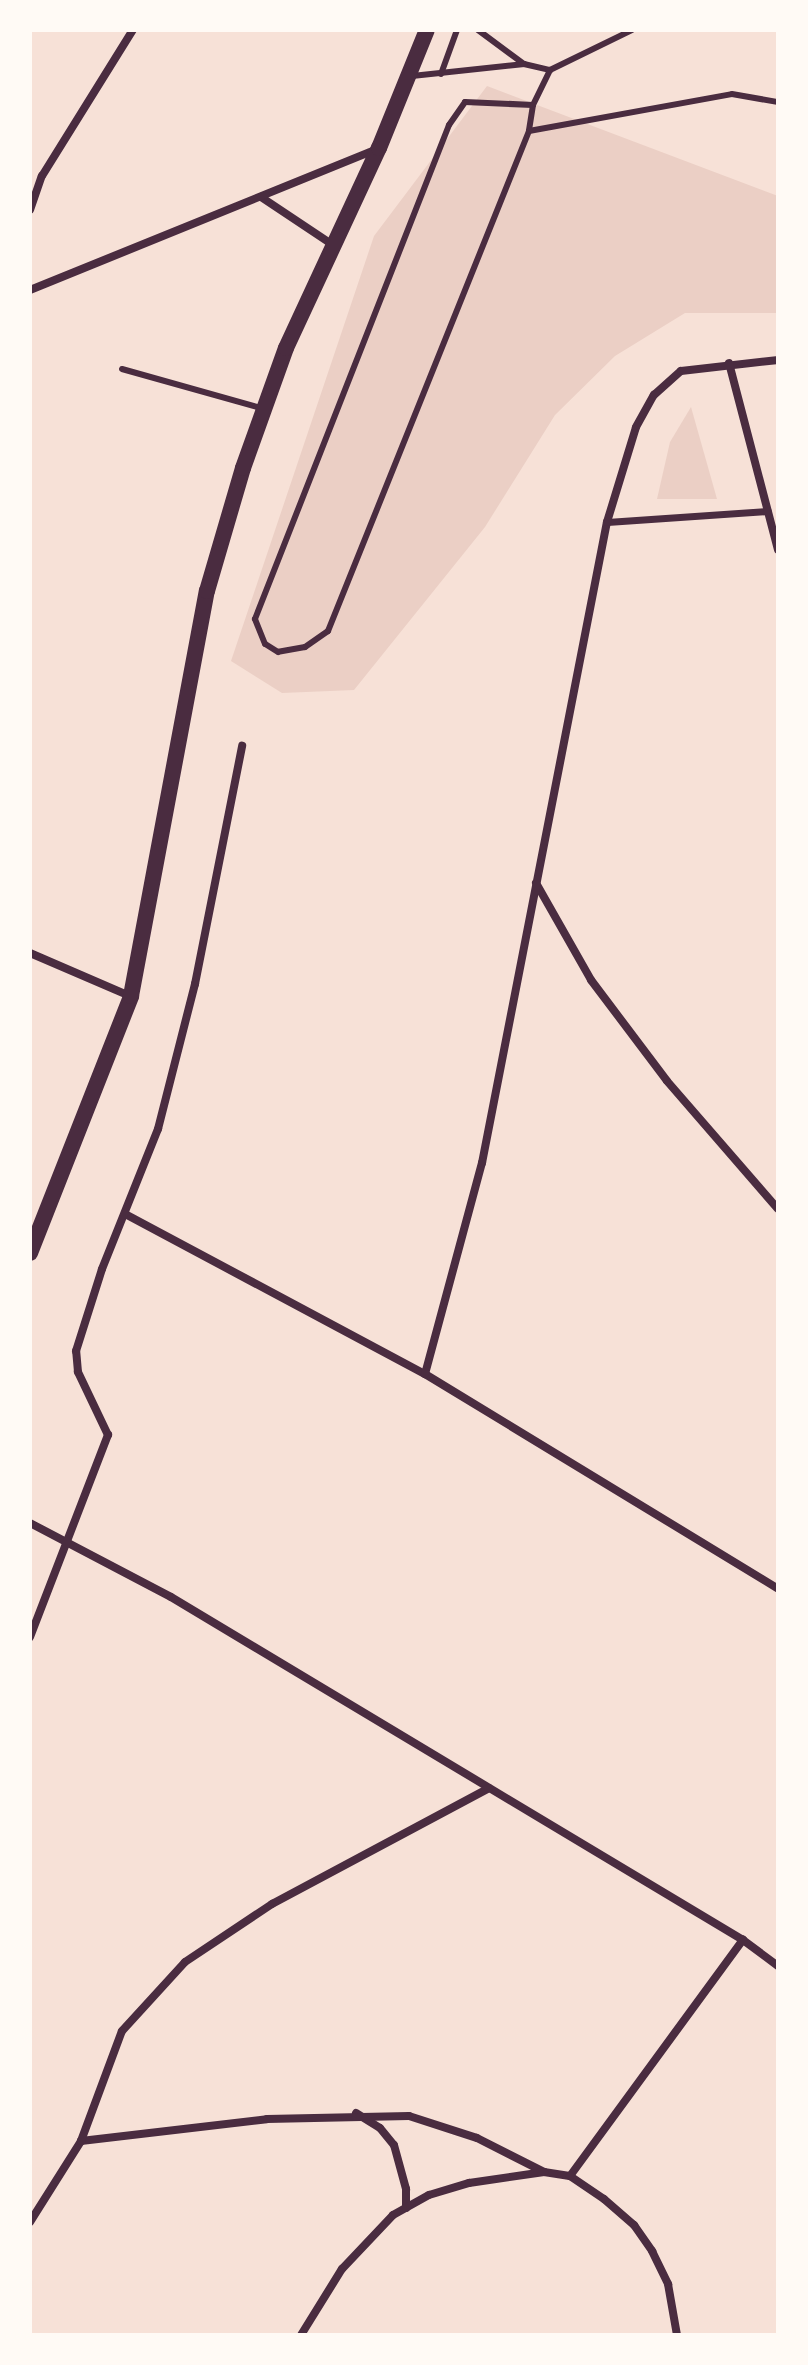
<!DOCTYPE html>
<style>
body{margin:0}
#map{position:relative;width:808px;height:2365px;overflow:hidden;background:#f7e1d7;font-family:Jost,sans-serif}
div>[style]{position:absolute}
.green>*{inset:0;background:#ebcfc5}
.service>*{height:6px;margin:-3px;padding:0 3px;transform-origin:3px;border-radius:3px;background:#4a2c40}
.pedestrian>*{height:7px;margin:-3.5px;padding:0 3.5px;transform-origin:3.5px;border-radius:3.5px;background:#4a2c40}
.minor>*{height:8px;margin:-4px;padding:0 4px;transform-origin:4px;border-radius:4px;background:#4a2c40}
.secondary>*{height:16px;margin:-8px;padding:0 8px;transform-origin:8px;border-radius:8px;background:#4a2c40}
span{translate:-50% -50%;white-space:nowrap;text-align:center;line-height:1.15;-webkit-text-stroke:8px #fffaf5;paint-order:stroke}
.frame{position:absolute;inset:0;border:32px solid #fffaf5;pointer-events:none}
</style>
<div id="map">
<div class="green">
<i style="clip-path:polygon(487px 86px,778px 196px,778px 313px,685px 313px,615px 356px,555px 415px,485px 527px,354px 690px,282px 693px,231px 661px,374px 236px)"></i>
<i style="clip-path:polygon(691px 407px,717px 499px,657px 499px,670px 442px)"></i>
</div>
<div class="service">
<i style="left:478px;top:30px;width:57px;rotate:36.5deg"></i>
<i style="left:524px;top:64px;width:27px;rotate:13deg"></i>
<i style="left:550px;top:70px;width:91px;rotate:-26deg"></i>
<i style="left:441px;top:74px;width:47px;rotate:-70deg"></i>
<i style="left:412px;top:76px;width:113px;rotate:-6.1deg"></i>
<i style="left:465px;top:102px;width:68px;rotate:2.5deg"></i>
<i style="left:533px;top:105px;width:26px;rotate:99deg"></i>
<i style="left:529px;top:131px;width:539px;rotate:111.9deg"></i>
<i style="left:328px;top:631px;width:28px;rotate:145deg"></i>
<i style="left:305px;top:647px;width:27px;rotate:170deg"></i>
<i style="left:278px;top:652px;width:15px;rotate:-148deg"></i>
<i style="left:265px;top:644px;width:27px;rotate:-112deg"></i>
<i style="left:255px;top:619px;width:531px;rotate:-68.56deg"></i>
<i style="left:449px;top:125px;width:28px;rotate:-55deg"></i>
<i style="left:533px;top:105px;width:39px;rotate:-64deg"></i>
<i style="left:529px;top:131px;width:206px;rotate:-10.3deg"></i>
<i style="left:732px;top:94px;width:47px;rotate:9.9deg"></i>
<i style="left:122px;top:369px;width:144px;rotate:15.7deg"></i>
</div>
<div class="pedestrian">
<i style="left:607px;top:522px;width:161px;rotate:-3.9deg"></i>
</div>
<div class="minor">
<i style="left:261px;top:197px;width:87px;rotate:33.7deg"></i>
<i style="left:30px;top:210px;width:36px;rotate:-71deg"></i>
<i style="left:42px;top:176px;width:172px;rotate:-58.1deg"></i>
<i style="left:30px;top:290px;width:375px;rotate:-22.1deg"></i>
<i style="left:729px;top:363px;width:193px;rotate:75.3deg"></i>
<i style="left:536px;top:883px;width:112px;rotate:60.4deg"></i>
<i style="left:591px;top:980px;width:126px;rotate:53deg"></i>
<i style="left:667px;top:1081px;width:169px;rotate:49.1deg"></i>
<i style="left:30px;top:953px;width:109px;rotate:23.3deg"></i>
<i style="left:127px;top:1215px;width:338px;rotate:28.1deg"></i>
<i style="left:425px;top:1374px;width:413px;rotate:31.3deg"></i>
<i style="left:425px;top:1374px;width:219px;rotate:-74.9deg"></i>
<i style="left:482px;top:1163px;width:653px;rotate:-78.97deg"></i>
<i style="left:607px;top:522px;width:99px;rotate:-73deg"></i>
<i style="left:636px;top:427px;width:37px;rotate:-61deg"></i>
<i style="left:654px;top:395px;width:36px;rotate:-42deg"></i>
<i style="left:681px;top:371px;width:98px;rotate:-6.5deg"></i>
<i style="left:30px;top:1523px;width:159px;rotate:27.7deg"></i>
<i style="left:171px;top:1597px;width:667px;rotate:30.95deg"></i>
<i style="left:743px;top:1940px;width:44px;rotate:36.6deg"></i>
<i style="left:30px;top:1637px;width:217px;rotate:-68.9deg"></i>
<i style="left:108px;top:1435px;width:70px;rotate:-115.5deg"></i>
<i style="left:78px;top:1372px;width:21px;rotate:-95deg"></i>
<i style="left:76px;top:1351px;width:86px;rotate:-72.4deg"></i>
<i style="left:102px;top:1269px;width:151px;rotate:-68.2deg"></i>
<i style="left:158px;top:1129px;width:150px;rotate:-75.7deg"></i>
<i style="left:195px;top:984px;width:243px;rotate:-78.8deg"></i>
<i style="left:356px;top:2113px;width:28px;rotate:32deg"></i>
<i style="left:380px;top:2128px;width:22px;rotate:51deg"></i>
<i style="left:394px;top:2145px;width:46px;rotate:74.7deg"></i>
<i style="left:406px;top:2189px;width:19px;rotate:90deg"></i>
<i style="left:81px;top:2141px;width:187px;rotate:-6.7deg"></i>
<i style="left:267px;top:2119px;width:142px;rotate:-1.2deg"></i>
<i style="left:409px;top:2116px;width:71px;rotate:17.9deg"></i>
<i style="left:477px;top:2138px;width:75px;rotate:26.9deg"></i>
<i style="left:544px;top:2172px;width:26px;rotate:9deg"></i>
<i style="left:570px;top:2176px;width:41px;rotate:34.1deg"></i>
<i style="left:604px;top:2199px;width:40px;rotate:41deg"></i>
<i style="left:634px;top:2225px;width:32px;rotate:55deg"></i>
<i style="left:652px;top:2251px;width:37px;rotate:64deg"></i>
<i style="left:668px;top:2284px;width:52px;rotate:80deg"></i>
<i style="left:570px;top:2176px;width:293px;rotate:-53.8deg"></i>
<i style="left:30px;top:2222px;width:96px;rotate:-57.8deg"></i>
<i style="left:81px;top:2141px;width:117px;rotate:-69.6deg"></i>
<i style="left:122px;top:2031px;width:93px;rotate:-47.6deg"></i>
<i style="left:185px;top:1962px;width:105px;rotate:-33.7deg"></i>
<i style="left:272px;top:1904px;width:246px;rotate:-28.1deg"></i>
<i style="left:301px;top:2335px;width:78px;rotate:-58.2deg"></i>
<i style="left:342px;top:2269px;width:74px;rotate:-46.6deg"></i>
<i style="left:393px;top:2215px;width:41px;rotate:-29.1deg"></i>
<i style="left:429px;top:2195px;width:42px;rotate:-16.7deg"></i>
<i style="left:469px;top:2183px;width:76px;rotate:-8.3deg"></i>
</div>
<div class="secondary">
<i style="left:30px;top:1253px;width:276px;rotate:-68.5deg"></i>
<i style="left:131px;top:996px;width:412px;rotate:-79.4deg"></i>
<i style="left:207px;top:591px;width:128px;rotate:-73.7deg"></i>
<i style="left:243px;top:468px;width:127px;rotate:-70.3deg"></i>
<i style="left:286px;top:348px;width:221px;rotate:-65.1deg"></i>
<i style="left:379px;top:148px;width:127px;rotate:-67.9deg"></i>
</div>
<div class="frame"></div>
</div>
